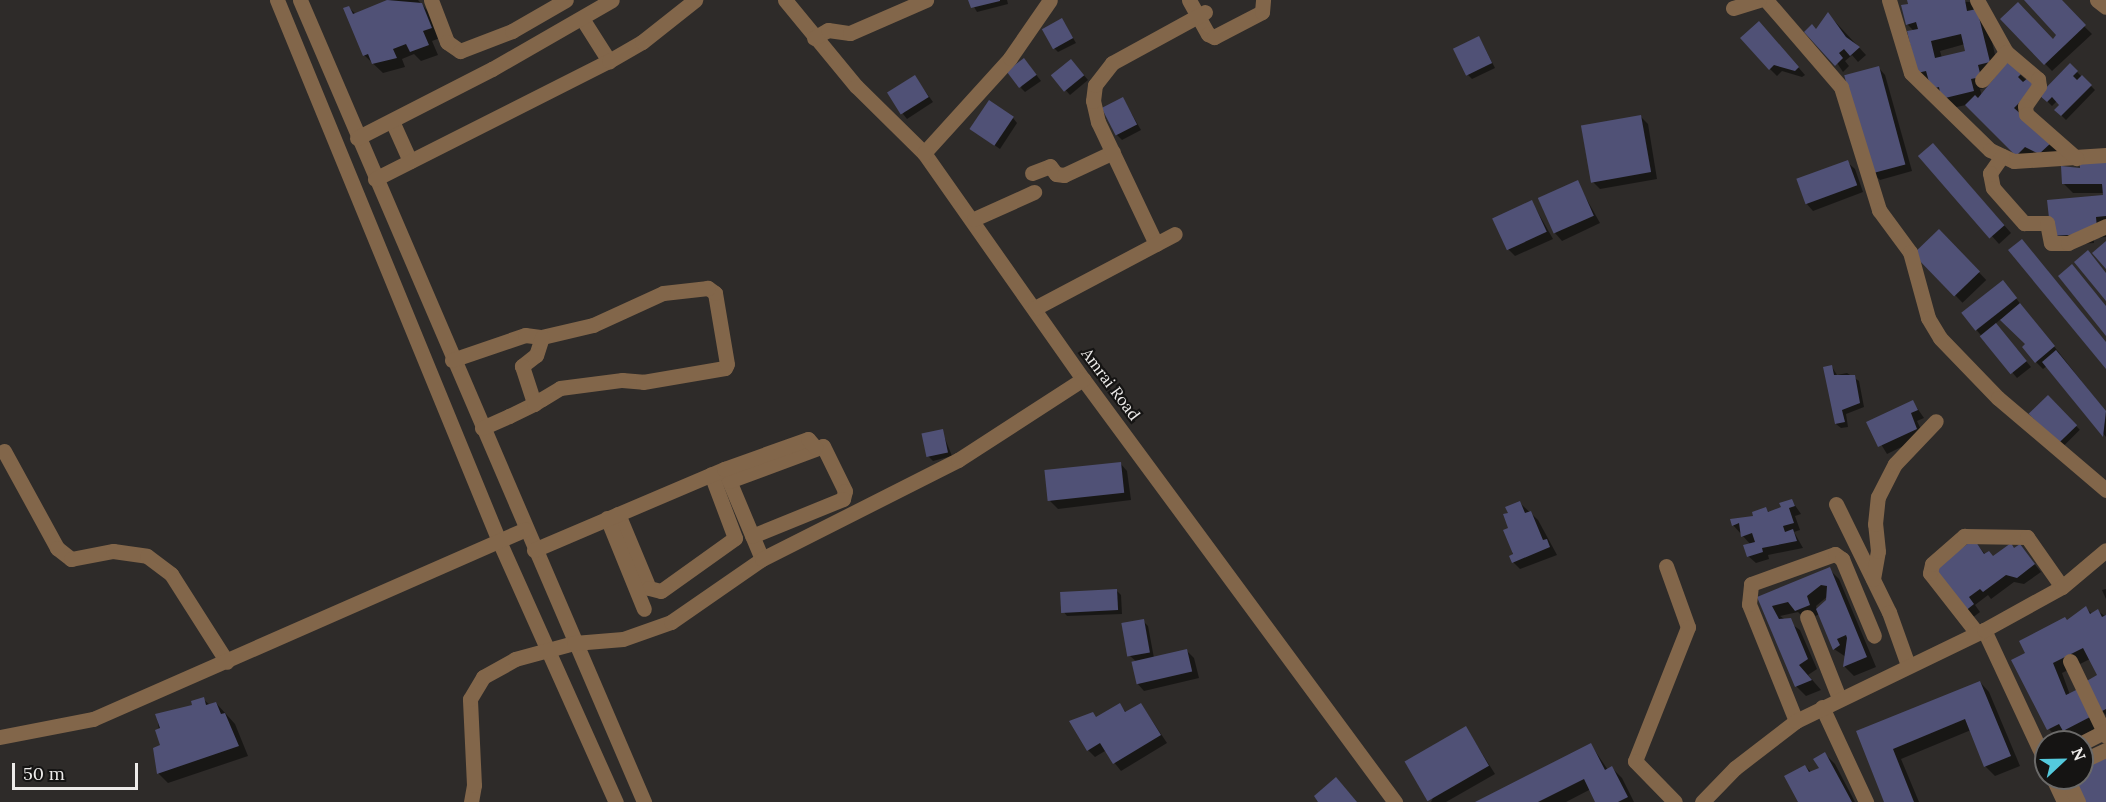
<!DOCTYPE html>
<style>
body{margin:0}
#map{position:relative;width:2106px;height:802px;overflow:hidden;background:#2e2b29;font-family:Lora,serif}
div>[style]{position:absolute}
.shadow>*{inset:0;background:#0007;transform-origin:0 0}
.building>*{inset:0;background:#505176;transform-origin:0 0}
.minor>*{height:15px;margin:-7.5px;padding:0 7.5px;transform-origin:7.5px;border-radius:7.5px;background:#82664a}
span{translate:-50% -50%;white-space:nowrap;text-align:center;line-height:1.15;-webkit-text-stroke:4.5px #151413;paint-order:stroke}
.street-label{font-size:16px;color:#edebe9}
.north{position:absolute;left:2034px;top:730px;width:60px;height:60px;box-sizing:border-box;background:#151413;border:2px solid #6b6a69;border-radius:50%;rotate:68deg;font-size:16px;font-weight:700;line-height:24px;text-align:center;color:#edebe9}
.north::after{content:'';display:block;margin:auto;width:21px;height:27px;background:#54cadd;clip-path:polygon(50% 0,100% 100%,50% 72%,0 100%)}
.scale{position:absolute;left:12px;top:763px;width:126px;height:27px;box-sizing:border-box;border:3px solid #edebe9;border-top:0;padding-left:8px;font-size:18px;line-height:21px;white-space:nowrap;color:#edebe9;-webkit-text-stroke:4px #151413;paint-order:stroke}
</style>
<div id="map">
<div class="shadow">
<i style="clip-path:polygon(391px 0,418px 0,431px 15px,440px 38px,432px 41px,438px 55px,421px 61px,414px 54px,402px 59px,405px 67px,383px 73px,364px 55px,349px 8px,356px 14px)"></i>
<i style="clip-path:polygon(970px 0,1007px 0,1008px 4px,977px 12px)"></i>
<i style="clip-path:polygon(evenodd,1908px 0,1972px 2px,1974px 11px,1987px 20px,1999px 72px,1987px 75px,1989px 86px,2008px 64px,2042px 94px,2070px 65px,2095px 90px,2066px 120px,2056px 110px,2061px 105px,2057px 101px,2052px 106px,2041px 95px,2021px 116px,2058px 150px,2047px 161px,2024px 162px,1966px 105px,1952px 108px,1919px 72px,1914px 31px,1907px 24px,1908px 0,1965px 44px,1967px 52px,1942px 58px,1940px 51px,1965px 44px,1908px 0,1989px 87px,1982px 96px,1980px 89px,1989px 87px)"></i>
<i style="clip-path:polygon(2026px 0,2057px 0,2092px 34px,2052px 71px,2002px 19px,2053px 40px,2058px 35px)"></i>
<i style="clip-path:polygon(1828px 14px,1866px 55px,1858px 62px,1852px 55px,1845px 61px,1849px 66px,1843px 72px,1816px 31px)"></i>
<i style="clip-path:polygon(1062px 20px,1076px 43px,1058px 52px,1054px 48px)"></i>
<i style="clip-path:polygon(1766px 30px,1805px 75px,1802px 77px,1782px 71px,1777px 76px,1770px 69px)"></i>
<i style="clip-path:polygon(1479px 37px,1495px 68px,1472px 79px,1467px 74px)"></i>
<i style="clip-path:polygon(1028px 64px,1041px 81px,1025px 92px,1021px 88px)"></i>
<i style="clip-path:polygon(1076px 66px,1088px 80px,1070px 95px,1053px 76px)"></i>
<i style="clip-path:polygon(1878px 67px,1885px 75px,1912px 171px,1880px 180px,1872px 173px)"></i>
<i style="clip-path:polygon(915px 77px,933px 102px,907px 119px,903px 114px)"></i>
<i style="clip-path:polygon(1123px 99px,1141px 130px,1122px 140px,1117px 135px)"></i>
<i style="clip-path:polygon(1641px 117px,1648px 124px,1657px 179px,1600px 189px,1593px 182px,1583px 126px)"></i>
<i style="clip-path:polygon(1013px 118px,1017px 123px,1000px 149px,977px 133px)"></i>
<i style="clip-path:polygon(1940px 152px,2011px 233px,1999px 244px,1920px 156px)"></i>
<i style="clip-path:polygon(1847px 162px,1855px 169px,1863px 192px,1813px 211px,1806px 203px)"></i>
<i style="clip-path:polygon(2106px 164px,2106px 193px,2073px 193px,2063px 183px,2082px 169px)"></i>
<i style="clip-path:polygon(1577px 182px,1600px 223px,1562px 241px,1555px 233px)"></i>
<i style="clip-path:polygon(2106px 196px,2106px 237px,2094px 238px,2094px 243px,2062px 245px,2052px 235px)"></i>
<i style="clip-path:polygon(1532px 202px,1553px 239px,1515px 256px,1508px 249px)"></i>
<i style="left:1939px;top:231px;width:68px;height:33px;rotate:46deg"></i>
<i style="clip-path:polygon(2007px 287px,2106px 412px,2106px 437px,2047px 366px,2043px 369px,2036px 362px,2027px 344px,2001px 319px,1995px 324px,2031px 367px,2017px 378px,1963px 314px)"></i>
<i style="clip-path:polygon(1832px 367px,1837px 375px,1847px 373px,1859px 381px,1864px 407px,1846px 414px,1848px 427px,1841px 428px,1836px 424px)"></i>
<i style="left:2048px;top:398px;width:45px;height:23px;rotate:45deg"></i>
<i style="clip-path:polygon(1913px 402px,1924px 418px,1917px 421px,1924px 436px,1887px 454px,1868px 423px)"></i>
<i style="clip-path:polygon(942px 431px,952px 456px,933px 461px,928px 456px)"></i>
<i style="clip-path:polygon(1120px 463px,1127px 471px,1131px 500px,1058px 509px,1050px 501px)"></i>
<i style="clip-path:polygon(1792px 501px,1801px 514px,1795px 516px,1800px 530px,1794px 532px,1803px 548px,1768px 555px,1769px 559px,1756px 563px,1748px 556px,1751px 545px,1733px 525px,1755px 517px,1766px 509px,1770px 513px,1783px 508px)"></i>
<i style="clip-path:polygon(1520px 503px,1538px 520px,1557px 555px,1520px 569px,1513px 562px,1510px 513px)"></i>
<i style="clip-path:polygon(1974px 541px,1986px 555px,1994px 558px,2020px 546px,2041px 572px,2024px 584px,2014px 582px,1991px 599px,1988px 595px,1975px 605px,1980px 612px,1972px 618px,1965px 611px)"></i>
<i style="clip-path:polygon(evenodd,1829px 569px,1839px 579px,1876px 667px,1854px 676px,1845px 667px,1846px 657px,1834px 649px,1820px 614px,1806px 620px,1798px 612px,1780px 616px,1800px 630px,1817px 669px,1808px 675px,1821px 690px,1806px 696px,1796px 686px,1759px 598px,1829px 569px,1828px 596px,1827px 601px,1817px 610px,1816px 606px,1828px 596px)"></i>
<i style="clip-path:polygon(2106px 589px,2106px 599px,2102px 590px)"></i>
<i style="clip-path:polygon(1117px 591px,1121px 595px,1122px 614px,1067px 616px,1063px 611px)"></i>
<i style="clip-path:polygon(2086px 608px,2092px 614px,2098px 611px,2106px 617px,2106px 715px,2102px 711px,2100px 676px,2090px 659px,2062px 673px,2070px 695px,2100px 726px,2074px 740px,2068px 734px,2058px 739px,2049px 729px,2027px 653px)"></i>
<i style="clip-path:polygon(1143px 621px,1148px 626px,1154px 658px,1187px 651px,1194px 658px,1199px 678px,1144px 691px,1137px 683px,1137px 662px,1130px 656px)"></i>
<i style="clip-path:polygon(1980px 682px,1989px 692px,2020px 766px,1995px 776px,1985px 766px,1971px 730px,1901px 759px,1919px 802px,1886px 802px,1858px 732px)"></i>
<i style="clip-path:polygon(203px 699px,210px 705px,216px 703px,235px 724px,248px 756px,168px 783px,158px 773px,161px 746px,157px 715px,194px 706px)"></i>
<i style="clip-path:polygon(1141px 704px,1167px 743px,1121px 771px,1105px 751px,1095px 757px,1088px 750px,1097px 719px,1119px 705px,1127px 713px)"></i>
<i style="clip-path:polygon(1466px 728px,1495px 774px,1446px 802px,1431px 802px)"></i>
<i style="clip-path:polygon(1591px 745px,1608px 770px,1612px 768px,1622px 778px,1634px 802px,1597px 802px,1591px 789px,1566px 802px,1478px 802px)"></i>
<i style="clip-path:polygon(1825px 754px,1835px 764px,1855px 802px,1800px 802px,1805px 766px,1812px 773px,1821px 768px)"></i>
</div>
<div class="building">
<i style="clip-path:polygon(387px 0,422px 3px,432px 28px,423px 31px,429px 45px,410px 52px,406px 44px,393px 49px,397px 58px,372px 64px,368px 54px,363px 56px,343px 8px,349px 6px,353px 14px)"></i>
<i style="clip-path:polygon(968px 0,1000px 0,1000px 1px,971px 8px)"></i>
<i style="clip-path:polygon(evenodd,1907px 0,1965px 0,1967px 11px,1977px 9px,1990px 62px,1978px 65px,1981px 77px,1971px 79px,1974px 91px,1941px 99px,1939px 87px,1931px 89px,1926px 71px,1917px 73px,1907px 31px,1918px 29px,1916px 22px,1906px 25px,1901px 5px,1908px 4px,1907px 0,1961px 34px,1965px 51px,1935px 58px,1931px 41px,1961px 34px)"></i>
<i style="clip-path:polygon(2024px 0,2062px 0,2086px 25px,2044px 65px,2000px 19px,2018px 2px,2053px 39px,2056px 35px)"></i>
<i style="clip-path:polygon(1828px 12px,1846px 37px,1860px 47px,1850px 56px,1844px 49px,1839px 53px,1843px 58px,1835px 66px,1804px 32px,1812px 24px,1816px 29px)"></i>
<i style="left:1062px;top:18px;width:23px;height:23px;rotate:61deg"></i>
<i style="clip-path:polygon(1759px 21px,1799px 67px,1795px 71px,1774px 65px,1769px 70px,1740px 38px)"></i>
<i style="left:1479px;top:36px;width:30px;height:29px;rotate:64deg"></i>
<i style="left:1024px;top:58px;width:21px;height:22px;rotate:53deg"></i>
<i style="left:1071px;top:59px;width:21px;height:26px;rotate:51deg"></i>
<i style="clip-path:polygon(2008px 61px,2021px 74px,2018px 77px,2023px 82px,2028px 78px,2036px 86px,2014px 108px,2052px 142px,2039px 154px,2025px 147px,2016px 156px,1965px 105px,1975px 95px,1978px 98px)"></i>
<i style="clip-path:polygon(2070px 63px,2078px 71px,2073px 76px,2077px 80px,2082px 75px,2092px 85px,2061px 116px,2054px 110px,2059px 105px,2052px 97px,2047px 102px,2039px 95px)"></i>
<i style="left:1879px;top:66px;width:102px;height:36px;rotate:75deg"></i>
<i style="left:915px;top:75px;width:26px;height:33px;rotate:58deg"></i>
<i style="left:1123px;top:97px;width:31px;height:24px;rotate:63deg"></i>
<i style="left:989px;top:100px;width:30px;height:35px;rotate:34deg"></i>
<i style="left:1641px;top:115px;width:58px;height:61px;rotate:80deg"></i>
<i style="left:1933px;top:143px;width:109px;height:20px;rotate:49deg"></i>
<i style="left:1848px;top:160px;width:27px;height:55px;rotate:70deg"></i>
<i style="clip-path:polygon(2106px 161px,2106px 216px,2096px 217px,2097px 228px,2085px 234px,2051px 236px,2047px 200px,2103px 195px,2102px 184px,2062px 184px,2061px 166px,2080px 168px,2080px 163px)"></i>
<i style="left:1578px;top:180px;width:39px;height:44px;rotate:66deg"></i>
<i style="left:1532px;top:200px;width:35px;height:44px;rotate:65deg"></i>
<i style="left:1939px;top:229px;width:59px;height:36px;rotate:46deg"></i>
<i style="clip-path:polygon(2022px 239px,2106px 342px,2106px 369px,2008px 250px)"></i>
<i style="clip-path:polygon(2106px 241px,2106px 269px,2092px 253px)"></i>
<i style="clip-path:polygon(2088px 250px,2106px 273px,2106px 301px,2074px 262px)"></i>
<i style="clip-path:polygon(2072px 264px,2106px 306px,2106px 336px,2058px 276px)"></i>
<i style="left:2003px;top:280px;width:23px;height:53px;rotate:52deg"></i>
<i style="clip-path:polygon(2020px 303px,2055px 346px,2035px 363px,2022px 347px,2025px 344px,2000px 320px)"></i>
<i style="left:1996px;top:323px;width:49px;height:21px;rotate:51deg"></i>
<i style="clip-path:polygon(2056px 350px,2106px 411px,2103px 437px,2042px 362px)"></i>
<i style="clip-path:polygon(1832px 365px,1834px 375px,1855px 375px,1860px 403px,1842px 410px,1845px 422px,1835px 424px,1823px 367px)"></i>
<i style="left:2048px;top:395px;width:42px;height:27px;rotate:46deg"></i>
<i style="clip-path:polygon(1913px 400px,1918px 410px,1911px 413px,1917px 429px,1878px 447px,1866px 422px)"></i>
<i style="left:943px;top:429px;width:24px;height:22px;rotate:78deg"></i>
<i style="left:1121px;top:462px;width:31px;height:77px;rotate:84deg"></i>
<i style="clip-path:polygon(1792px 499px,1795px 506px,1789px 508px,1794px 523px,1783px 526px,1785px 532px,1793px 529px,1797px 541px,1762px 548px,1763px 552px,1747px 557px,1743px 545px,1755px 542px,1752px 533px,1741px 537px,1739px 523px,1732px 526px,1730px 519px,1753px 516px,1752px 512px,1766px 507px,1768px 512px,1781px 507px,1779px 503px)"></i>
<i style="clip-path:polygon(1520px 501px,1525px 513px,1531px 511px,1543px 540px,1547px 539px,1550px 547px,1512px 563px,1509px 556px,1513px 554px,1503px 530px,1508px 528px,1503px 514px,1508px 513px,1505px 507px)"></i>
<i style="clip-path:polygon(1974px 539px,1984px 554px,1989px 551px,1993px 556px,2011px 543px,2014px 548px,2020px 544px,2035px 564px,2017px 578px,2006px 575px,1983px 592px,1980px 589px,1969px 597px,1974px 604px,1964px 612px,1933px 570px)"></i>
<i style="clip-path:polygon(1830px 567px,1867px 657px,1843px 667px,1847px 638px,1846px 635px,1837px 639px,1840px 645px,1833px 650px,1816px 609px,1826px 600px,1827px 586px,1821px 585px,1807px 596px,1810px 605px,1795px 611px,1788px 602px,1772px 606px,1779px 619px,1791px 618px,1808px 659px,1799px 665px,1812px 680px,1795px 687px,1757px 597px)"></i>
<i style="left:1117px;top:589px;width:21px;height:57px;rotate:87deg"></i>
<i style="clip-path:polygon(2086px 606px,2090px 614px,2098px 609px,2102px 617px,2106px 615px,2106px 709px,2100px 712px,2085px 682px,2097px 675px,2083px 648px,2053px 663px,2066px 695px,2078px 689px,2092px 716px,2063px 731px,2059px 724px,2047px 730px,2011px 660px,2025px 653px,2019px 641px,2065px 617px,2067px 620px)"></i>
<i style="left:1144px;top:619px;width:34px;height:23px;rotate:80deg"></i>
<i style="left:1187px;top:649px;width:23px;height:57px;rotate:77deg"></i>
<i style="clip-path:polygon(1980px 681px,2011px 756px,1984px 767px,1965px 719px,1893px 749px,1914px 802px,1884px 802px,1856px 731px)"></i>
<i style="clip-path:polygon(204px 697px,206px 705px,216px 702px,221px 714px,225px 713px,239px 746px,157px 774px,153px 748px,160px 745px,155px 730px,160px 728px,155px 714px,192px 705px,191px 701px)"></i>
<i style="clip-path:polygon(1120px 703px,1125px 712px,1141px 703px,1161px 735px,1113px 764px,1100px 743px,1087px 751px,1069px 721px,1093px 712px,1096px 717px)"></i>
<i style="left:1466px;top:726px;width:46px;height:71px;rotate:60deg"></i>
<i style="clip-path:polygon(1591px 743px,1605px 770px,1612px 766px,1628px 797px,1618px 802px,1595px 802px,1584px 779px,1538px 802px,1475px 802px)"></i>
<i style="clip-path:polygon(1825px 752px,1852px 802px,1798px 802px,1784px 776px,1805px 765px,1809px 772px,1819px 768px,1813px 759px)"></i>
<i style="clip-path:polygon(2106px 757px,2106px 802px,2083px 802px,2071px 778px,2082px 778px,2082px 768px)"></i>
<i style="clip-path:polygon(1336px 777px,1357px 802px,1318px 802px,1314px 796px)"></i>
</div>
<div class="minor">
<i style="left:277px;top:0;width:585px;rotate:67.69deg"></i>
<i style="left:499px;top:541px;width:286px;rotate:65.9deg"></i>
<i style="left:300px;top:0;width:873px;rotate:66.78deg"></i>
<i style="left:431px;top:0;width:45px;rotate:69.1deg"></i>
<i style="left:447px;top:42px;width:16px;rotate:35deg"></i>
<i style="left:460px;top:51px;width:56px;rotate:-21deg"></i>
<i style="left:512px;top:31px;width:62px;rotate:-29.9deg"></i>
<i style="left:785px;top:0;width:112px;rotate:50.5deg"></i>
<i style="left:856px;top:86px;width:95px;rotate:44.6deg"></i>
<i style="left:924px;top:153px;width:276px;rotate:54.9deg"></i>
<i style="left:1083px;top:379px;width:526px;rotate:53.59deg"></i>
<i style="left:1189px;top:0;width:39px;rotate:61deg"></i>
<i style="left:1208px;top:34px;width:7px;rotate:27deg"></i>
<i style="left:1214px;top:37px;width:54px;rotate:-27.5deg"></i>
<i style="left:1262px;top:12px;width:12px;rotate:-85deg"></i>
<i style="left:1766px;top:0;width:115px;rotate:49.2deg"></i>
<i style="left:1841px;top:87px;width:129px;rotate:72.8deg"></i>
<i style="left:1879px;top:210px;width:52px;rotate:53.6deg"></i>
<i style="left:1910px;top:252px;width:68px;rotate:74.7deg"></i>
<i style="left:1928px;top:318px;width:23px;rotate:59deg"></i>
<i style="left:1940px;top:338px;width:83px;rotate:46deg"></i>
<i style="left:1998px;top:398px;width:142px;rotate:40.4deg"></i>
<i style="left:1889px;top:0;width:76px;rotate:73.2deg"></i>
<i style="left:1911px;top:73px;width:110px;rotate:44.3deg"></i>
<i style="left:1990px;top:150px;width:26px;rotate:25deg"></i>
<i style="left:2014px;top:161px;width:92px;rotate:-3.7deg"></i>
<i style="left:1977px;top:0;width:60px;rotate:60.9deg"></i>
<i style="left:2006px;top:52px;width:42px;rotate:40.2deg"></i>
<i style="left:2038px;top:79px;width:7px;rotate:82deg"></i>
<i style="left:2039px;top:86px;width:24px;rotate:125deg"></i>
<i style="left:2025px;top:106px;width:8px;rotate:83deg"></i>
<i style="left:2026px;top:114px;width:67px;rotate:41.3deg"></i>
<i style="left:2097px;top:0;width:11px;rotate:38deg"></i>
<i style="left:1733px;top:8px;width:27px;rotate:-17deg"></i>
<i style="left:583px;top:20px;width:49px;rotate:57.6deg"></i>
<i style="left:814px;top:38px;width:16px;rotate:-30deg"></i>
<i style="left:828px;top:30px;width:22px;rotate:8deg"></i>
<i style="left:850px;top:33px;width:83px;rotate:-23.5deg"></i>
<i style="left:1982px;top:80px;width:37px;rotate:-49deg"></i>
<i style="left:392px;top:121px;width:44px;rotate:65.8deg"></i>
<i style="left:357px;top:138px;width:152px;rotate:-27.1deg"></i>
<i style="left:492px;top:69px;width:138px;rotate:-29.9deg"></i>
<i style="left:924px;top:153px;width:128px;rotate:-47.8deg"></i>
<i style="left:1010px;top:58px;width:70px;rotate:-55.4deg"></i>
<i style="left:2002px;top:156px;width:21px;rotate:125deg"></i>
<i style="left:1990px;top:173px;width:15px;rotate:79deg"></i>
<i style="left:1993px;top:188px;width:47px;rotate:48.5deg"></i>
<i style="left:2024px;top:223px;width:23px"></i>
<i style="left:2047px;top:223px;width:20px;rotate:79deg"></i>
<i style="left:2051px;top:243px;width:17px"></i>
<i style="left:2068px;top:243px;width:42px;rotate:-24.1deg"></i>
<i style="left:1032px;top:173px;width:19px;rotate:-21deg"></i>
<i style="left:1050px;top:166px;width:10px;rotate:53deg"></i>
<i style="left:1056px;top:174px;width:8px;rotate:7deg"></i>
<i style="left:1064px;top:175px;width:54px;rotate:-25.1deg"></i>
<i style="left:375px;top:179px;width:262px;rotate:-26.8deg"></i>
<i style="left:609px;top:61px;width:38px;rotate:-30deg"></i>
<i style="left:642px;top:42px;width:68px;rotate:-38.4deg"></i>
<i style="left:974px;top:219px;width:66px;rotate:-24.2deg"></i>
<i style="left:1156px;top:244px;width:135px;rotate:-115.4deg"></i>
<i style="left:1098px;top:122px;width:22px;rotate:-103deg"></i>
<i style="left:1093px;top:101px;width:16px;rotate:-83deg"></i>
<i style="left:1095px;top:85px;width:28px;rotate:-52deg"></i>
<i style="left:1112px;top:63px;width:106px;rotate:-28.7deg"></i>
<i style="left:1035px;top:308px;width:158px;rotate:-27.9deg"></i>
<i style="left:452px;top:360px;width:77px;rotate:-18.9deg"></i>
<i style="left:525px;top:335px;width:17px;rotate:7deg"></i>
<i style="left:482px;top:428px;width:30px;rotate:-24deg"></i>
<i style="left:509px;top:416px;width:28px;rotate:-26deg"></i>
<i style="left:534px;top:404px;width:9px;rotate:-32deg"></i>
<i style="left:542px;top:399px;width:21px;rotate:-31deg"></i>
<i style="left:560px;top:388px;width:63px;rotate:-7.4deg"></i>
<i style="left:622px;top:380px;width:21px;rotate:5deg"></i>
<i style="left:643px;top:382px;width:83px;rotate:-9.7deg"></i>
<i style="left:725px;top:368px;width:4px;rotate:-63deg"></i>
<i style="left:727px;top:364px;width:72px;rotate:-99.6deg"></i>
<i style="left:715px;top:293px;width:9px;rotate:-144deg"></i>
<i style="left:708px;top:288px;width:45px;rotate:173.7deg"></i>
<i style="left:663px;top:293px;width:77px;rotate:155.4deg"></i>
<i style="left:593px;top:325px;width:52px;rotate:166.8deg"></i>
<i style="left:542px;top:337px;width:19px;rotate:108deg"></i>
<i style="left:536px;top:355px;width:18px;rotate:142deg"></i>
<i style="left:522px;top:366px;width:40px;rotate:72deg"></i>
<i style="left:4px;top:451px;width:111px;rotate:61.3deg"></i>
<i style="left:57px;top:548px;width:18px;rotate:38deg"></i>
<i style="left:71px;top:559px;width:43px;rotate:-10.8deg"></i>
<i style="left:113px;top:551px;width:34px;rotate:8deg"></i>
<i style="left:147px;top:556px;width:30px;rotate:37deg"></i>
<i style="left:171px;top:574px;width:104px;rotate:57.5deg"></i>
<i style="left:725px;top:471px;width:95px;rotate:67.2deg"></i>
<i style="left:729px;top:481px;width:100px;rotate:-20.4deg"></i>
<i style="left:823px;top:446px;width:50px;rotate:63.9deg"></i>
<i style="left:845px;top:491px;width:8px;rotate:104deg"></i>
<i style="left:843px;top:499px;width:98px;rotate:157.9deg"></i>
<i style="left:1836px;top:504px;width:120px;rotate:63.9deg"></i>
<i style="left:1889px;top:612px;width:56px;rotate:70.3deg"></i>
<i style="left:618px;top:514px;width:80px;rotate:67.3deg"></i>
<i style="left:649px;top:588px;width:12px;rotate:14deg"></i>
<i style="left:661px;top:591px;width:91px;rotate:-35.6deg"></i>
<i style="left:735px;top:538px;width:68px;rotate:-110.6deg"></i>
<i style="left:607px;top:518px;width:98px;rotate:67.9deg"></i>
<i style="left:534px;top:550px;width:207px;rotate:-23.1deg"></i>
<i style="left:724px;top:469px;width:89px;rotate:-19.7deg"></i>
<i style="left:808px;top:439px;width:11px;rotate:49deg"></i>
<i style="left:1666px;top:566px;width:65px;rotate:70.2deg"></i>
<i style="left:1688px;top:627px;width:144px;rotate:111.6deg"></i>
<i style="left:1635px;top:761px;width:57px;rotate:45.7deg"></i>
<i style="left:1873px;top:579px;width:28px;rotate:-80deg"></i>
<i style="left:1878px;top:551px;width:27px;rotate:-96deg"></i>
<i style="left:1875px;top:524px;width:27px;rotate:-84deg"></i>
<i style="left:1878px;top:497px;width:37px;rotate:-63deg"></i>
<i style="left:1895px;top:464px;width:59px;rotate:-46.4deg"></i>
<i style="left:1807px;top:617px;width:87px;rotate:68.4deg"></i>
<i style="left:1984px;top:630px;width:147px;rotate:65deg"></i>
<i style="left:1977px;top:633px;width:76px;rotate:-128.1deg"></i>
<i style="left:1930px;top:573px;width:9px;rotate:-77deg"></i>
<i style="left:1932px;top:564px;width:43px;rotate:-41.2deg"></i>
<i style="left:1964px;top:536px;width:63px;rotate:0.9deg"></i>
<i style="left:2027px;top:537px;width:61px;rotate:55deg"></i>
<i style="left:2070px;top:661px;width:83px;rotate:64.4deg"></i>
<i style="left:1822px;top:707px;width:105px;rotate:65.1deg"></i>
<i style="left:1796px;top:721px;width:126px;rotate:-111.9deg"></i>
<i style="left:1749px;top:604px;width:20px;rotate:-84deg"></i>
<i style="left:1751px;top:584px;width:89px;rotate:-19.7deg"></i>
<i style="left:1835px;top:554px;width:9px;rotate:36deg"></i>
<i style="left:1842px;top:559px;width:83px;rotate:67.4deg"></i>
<i style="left:0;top:737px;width:95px;rotate:-11deg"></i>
<i style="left:93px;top:719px;width:472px;rotate:-23.7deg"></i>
<i style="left:2082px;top:743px;width:27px;rotate:-27deg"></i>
<i style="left:2082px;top:761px;width:26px;rotate:-25deg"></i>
<i style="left:2053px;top:778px;width:26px;rotate:65deg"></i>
<i style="left:2067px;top:778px;width:26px;rotate:65deg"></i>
<i style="left:471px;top:802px;width:17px;rotate:-80deg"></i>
<i style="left:474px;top:785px;width:86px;rotate:-92.7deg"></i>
<i style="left:470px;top:699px;width:26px;rotate:-59deg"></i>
<i style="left:483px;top:677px;width:37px;rotate:-29deg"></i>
<i style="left:515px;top:659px;width:61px;rotate:-15.2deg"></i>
<i style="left:574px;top:643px;width:49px;rotate:-4.7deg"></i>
<i style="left:623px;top:639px;width:51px;rotate:-19.5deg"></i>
<i style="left:671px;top:622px;width:111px;rotate:-34.7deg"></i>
<i style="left:762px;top:559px;width:220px;rotate:-26.8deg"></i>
<i style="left:958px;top:460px;width:149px;rotate:-32.9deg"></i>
<i style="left:1702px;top:802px;width:47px;rotate:-45.9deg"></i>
<i style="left:1735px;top:768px;width:77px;rotate:-37.6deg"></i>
<i style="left:1796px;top:721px;width:209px;rotate:-25.8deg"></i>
<i style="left:1984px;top:630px;width:89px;rotate:-28.9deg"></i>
<i style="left:2062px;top:587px;width:57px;rotate:-40.1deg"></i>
</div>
<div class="street-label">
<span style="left:1111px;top:384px;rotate:53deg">Amrai Road</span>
</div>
<div class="north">N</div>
<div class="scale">50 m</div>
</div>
